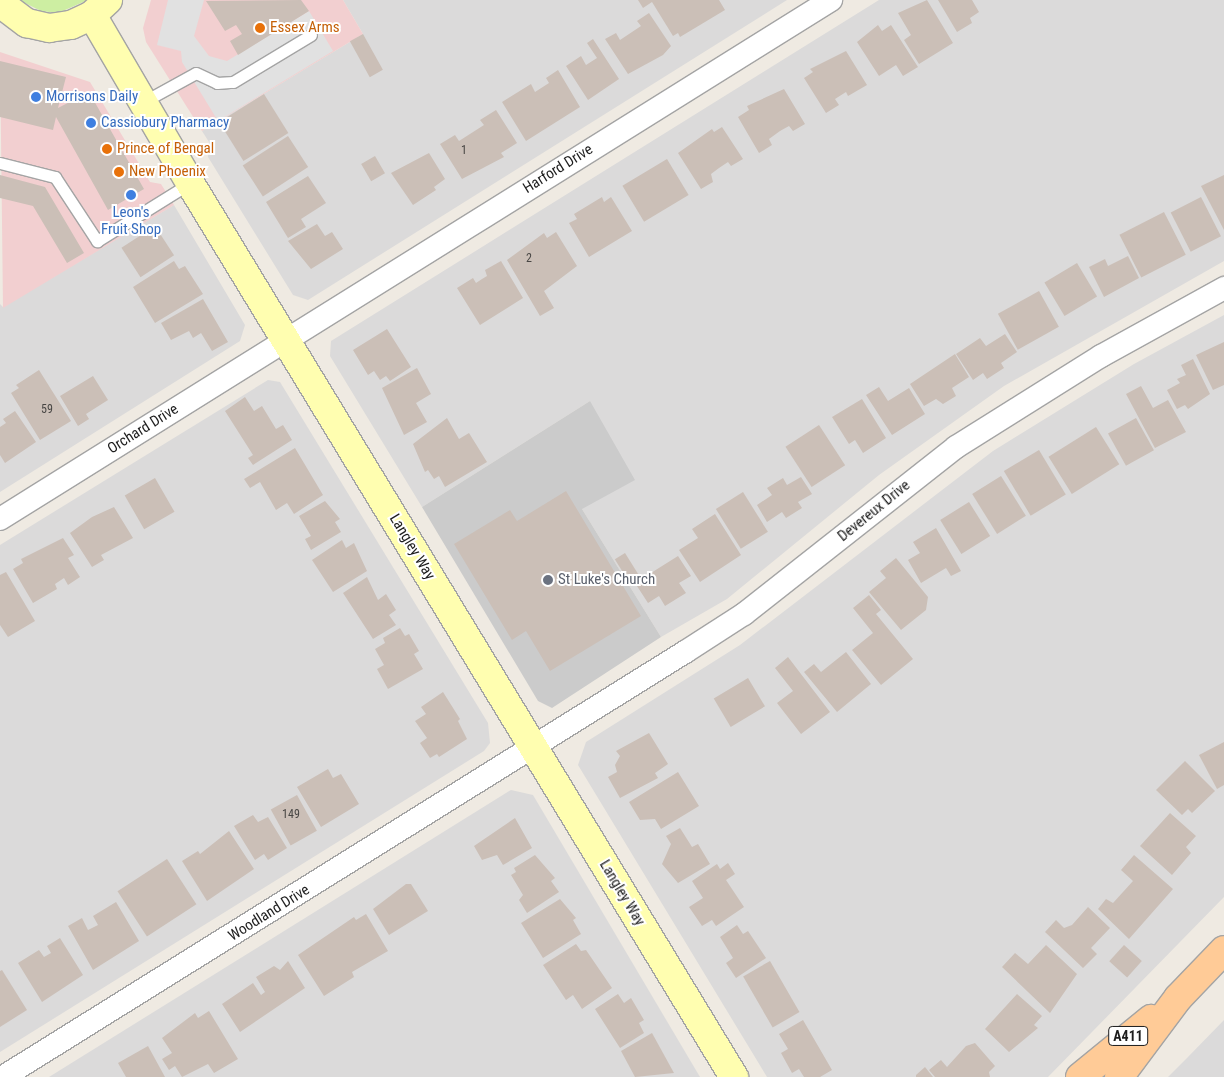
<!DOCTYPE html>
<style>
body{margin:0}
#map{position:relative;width:1224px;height:1077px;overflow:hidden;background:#efeae2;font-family:"Roboto Condensed",sans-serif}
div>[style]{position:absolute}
.residential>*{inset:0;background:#dbdada}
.commercial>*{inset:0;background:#f2cfd0}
.religious>*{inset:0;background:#cbcbcb}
.grass>*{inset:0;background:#cdeea2}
.parking>*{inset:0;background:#e1e1e1}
.building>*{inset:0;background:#cbbfb7;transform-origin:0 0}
.roads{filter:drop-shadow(1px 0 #a4a4a4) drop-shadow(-1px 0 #a4a4a4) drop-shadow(0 1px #a4a4a4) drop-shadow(0 -1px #a4a4a4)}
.lane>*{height:11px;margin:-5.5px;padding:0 5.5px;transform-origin:5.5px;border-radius:5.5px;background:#fff}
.street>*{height:22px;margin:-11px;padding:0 11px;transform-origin:11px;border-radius:11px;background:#fff}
.secondary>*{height:28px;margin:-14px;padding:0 14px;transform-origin:14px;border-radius:14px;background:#fffeb0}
.primary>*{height:28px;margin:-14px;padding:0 14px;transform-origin:14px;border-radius:14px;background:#ffcb97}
.dots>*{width:14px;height:14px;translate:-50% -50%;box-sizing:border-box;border:2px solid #fff;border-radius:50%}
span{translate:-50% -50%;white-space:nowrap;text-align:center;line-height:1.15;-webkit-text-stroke:4px #fff;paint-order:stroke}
.number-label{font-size:12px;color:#484644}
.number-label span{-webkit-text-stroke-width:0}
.shield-label span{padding:1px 4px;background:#fff;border:1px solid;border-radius:4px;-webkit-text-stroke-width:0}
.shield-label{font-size:14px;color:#1d1d1d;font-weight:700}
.food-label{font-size:15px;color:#c56008}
.left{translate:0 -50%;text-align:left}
.shop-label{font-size:15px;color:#366cbe}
.street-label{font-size:15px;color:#1d1d1d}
.worship-label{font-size:15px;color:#5b616d}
</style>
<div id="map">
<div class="residential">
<i style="clip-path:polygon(343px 0,787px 0,308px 300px,293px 295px,208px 157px,209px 142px,202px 131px,363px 34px)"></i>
<i style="clip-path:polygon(879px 0,1224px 0,1224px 261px,1004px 386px,879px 475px,727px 599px,661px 637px,582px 509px,590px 401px,422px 507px,330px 356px,331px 341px)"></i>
<i style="clip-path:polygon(174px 205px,245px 325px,240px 341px,0 492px,0 304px,3px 307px)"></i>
<i style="clip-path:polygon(1224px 315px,1224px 897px,1048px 1077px,767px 1077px,578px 765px,586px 742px,740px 645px,993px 451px,1134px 364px)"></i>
<i style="clip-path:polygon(268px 380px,280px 382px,488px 723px,490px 743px,484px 751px,0 1052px,0 545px)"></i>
<i style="clip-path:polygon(511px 790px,533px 795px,700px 1077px,49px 1077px)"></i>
<i style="clip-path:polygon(1224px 1020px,1224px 1077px,1168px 1077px,1187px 1058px)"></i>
</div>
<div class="commercial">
<i style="clip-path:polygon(151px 0,343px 0,363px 34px,202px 131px,146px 42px,143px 28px)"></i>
<i style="clip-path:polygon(0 52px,90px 82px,150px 182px,161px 184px,174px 205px,3px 308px)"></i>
</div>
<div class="religious">
<i style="clip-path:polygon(590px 401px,635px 480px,582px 509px,661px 637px,552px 708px,538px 701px,422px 507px)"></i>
</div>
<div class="grass">
<i style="clip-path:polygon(19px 0,88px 0,58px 13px,41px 11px)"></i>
</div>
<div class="parking">
<i style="clip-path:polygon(168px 0,204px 0,194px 36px,209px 56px,227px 61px,309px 11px,333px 51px,218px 121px,182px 62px,181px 51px,157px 45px)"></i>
</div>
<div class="building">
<i style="clip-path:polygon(301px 0,309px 11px,238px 55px,230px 41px,242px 34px,236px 25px,225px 31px,206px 1px)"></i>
<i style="clip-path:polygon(638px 0,719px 0,725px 10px,680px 37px,678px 33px,673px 36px,652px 2px,643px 8px)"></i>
<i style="clip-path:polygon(927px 0,953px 43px,919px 64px,904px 40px,911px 35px,898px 13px)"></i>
<i style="clip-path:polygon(938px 0,972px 0,979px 12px,970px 18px,972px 23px,957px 32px)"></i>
<i style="clip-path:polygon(649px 13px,671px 46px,663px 55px,628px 74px,605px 39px,616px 33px,620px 40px,641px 26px,637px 21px)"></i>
<i style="clip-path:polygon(878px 25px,882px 31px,891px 25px,918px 67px,903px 76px,896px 65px,879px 76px,857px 42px)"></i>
<i style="left:363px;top:34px;width:41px;height:15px;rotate:61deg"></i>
<i style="clip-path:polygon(593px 39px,619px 79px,588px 100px,566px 66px,581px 56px,586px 65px,597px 58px,587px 43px)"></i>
<i style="clip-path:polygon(846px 51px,867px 85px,848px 96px,846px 92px,835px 99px,839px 105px,826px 113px,804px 78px,813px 72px,810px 69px)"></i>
<i style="clip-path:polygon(0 61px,66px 77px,58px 108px,89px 92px,144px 189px,108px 210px,56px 117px,53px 130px,0 117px)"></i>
<i style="clip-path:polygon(558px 70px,580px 107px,526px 141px,502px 102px,531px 84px,535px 92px,549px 83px,546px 78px)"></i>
<i style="clip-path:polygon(784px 89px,805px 124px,793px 131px,789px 126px,780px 131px,769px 139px,772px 145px,759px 153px,738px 117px,749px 110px,747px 106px)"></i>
<i style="left:264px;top:94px;width:46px;height:53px;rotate:58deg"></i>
<i style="clip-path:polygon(496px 110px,517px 143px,501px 153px,504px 157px,462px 179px,440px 144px,455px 135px,459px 141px,484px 125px,480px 120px)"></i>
<i style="clip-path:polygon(722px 127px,743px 159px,731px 166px,728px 162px,719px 168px,711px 174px,713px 182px,701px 189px,678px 153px,712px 129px,714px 132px)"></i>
<i style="left:288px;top:136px;width:37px;height:54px;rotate:57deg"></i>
<i style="clip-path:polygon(429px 153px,445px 179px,434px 187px,436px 190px,413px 205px,391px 173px)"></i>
<i style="left:375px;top:156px;width:20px;height:16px;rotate:60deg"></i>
<i style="left:667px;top:159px;width:42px;height:52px;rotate:59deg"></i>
<i style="clip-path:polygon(0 175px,45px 187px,84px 253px,67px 263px,33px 206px,0 198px)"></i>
<i style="clip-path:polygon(1224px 175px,1224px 230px,1201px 186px)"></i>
<i style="clip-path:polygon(308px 176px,326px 203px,301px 219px,306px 227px,288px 238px,266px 202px)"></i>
<i style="clip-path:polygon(602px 197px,604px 202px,611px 197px,632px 231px,589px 257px,569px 223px,577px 219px,574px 214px)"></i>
<i style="left:1201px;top:197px;width:44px;height:34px;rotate:63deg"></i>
<i style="left:1164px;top:212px;width:48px;height:50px;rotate:63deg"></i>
<i style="clip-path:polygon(317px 224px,325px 236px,332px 232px,343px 249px,311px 269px,288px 241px)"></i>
<i style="left:155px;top:226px;width:35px;height:40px;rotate:57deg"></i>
<i style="clip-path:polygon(556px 232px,577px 266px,544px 291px,554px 308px,540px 316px,507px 260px,544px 233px,547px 238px)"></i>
<i style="clip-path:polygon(1128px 256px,1139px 278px,1104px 297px,1089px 267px,1105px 259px,1108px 266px)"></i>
<i style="clip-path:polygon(174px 261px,179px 269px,185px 266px,203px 294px,155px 323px,133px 287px)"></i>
<i style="clip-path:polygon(501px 261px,523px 298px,480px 325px,457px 288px,473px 278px,476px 283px,482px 279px,487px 276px,485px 270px)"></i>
<i style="left:1077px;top:263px;width:39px;height:38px;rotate:59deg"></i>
<i style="left:1039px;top:291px;width:41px;height:47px;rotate:61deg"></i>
<i style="clip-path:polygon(203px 299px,228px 342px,212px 351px,201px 333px,193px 338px,189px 331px,171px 340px,161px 323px)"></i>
<i style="clip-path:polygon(387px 329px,411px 367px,390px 381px,386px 376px,380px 380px,374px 371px,368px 375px,353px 350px)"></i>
<i style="clip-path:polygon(1005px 334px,1017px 352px,1001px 363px,1004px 368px,987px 379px,983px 373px,973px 380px,956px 354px,980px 338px,986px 346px)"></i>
<i style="clip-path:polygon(1224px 342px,1224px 385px,1213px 390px,1196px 355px)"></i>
<i style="clip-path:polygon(955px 354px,969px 377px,952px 388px,956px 396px,943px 404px,936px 399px,924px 406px,910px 384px)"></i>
<i style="clip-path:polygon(1193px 359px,1210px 394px,1188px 409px,1185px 405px,1177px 409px,1167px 390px,1180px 383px,1177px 379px,1186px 375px,1181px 365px)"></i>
<i style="clip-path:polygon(417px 368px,431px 394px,416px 403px,427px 422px,404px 435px,382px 388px)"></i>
<i style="clip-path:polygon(39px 370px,71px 421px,40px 440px,11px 393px,19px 388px,16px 385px)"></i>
<i style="clip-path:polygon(93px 376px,108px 400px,86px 414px,89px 419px,78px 426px,60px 396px)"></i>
<i style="clip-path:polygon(1141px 386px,1153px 408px,1168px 400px,1186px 432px,1155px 448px,1126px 394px)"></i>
<i style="clip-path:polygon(879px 387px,888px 401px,909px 388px,925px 414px,892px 435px,866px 395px)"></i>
<i style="clip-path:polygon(245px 397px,254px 411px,262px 406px,276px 429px,283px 425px,292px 440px,253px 465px,248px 458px,253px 455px,225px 411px)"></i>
<i style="clip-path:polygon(862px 399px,886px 438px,863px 453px,855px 440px,849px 444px,832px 417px)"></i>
<i style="clip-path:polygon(15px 411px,36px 442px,5px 463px,0 455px,0 427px,6px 423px,3px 419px)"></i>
<i style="clip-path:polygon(447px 418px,459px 439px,469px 433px,487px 462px,445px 487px,439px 476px,434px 479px,428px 470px,425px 472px,413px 444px)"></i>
<i style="left:1136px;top:418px;width:37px;height:32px;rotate:61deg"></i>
<i style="left:819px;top:425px;width:48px;height:40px;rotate:57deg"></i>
<i style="left:1096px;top:427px;width:44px;height:56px;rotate:58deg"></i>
<i style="clip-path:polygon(295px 448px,323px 495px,294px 514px,287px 503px,276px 510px,260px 482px,250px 488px,244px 479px)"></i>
<i style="left:1039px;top:450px;width:52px;height:41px;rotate:59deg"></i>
<i style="left:1001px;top:476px;width:47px;height:34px;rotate:58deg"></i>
<i style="clip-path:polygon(801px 477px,812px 494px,798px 502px,802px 508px,786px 518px,782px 512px,767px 522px,757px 505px,772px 495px,767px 488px,783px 478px,787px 485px)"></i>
<i style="left:155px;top:478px;width:39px;height:35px;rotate:60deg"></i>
<i style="clip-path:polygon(566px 491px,641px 616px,550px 671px,526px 631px,512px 640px,454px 544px,510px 510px,517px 521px)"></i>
<i style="left:743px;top:492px;width:47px;height:32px;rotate:58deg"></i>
<i style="clip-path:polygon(325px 501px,340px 519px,335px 522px,341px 532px,311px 550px,305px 539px,311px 536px,299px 516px)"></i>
<i style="left:969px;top:502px;width:40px;height:34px;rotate:58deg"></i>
<i style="clip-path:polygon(114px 507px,133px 538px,101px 555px,104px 560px,92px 567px,70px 533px,92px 517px)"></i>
<i style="clip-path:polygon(715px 514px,741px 555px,700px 582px,679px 550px,698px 538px,692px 529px)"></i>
<i style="clip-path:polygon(936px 528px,961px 571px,951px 576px,946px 568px,921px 583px,908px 560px,920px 553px,913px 542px)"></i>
<i style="clip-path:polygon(63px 538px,74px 555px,68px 558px,80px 577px,68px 585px,64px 578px,55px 584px,57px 589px,33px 603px,13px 569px,23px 563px,21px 559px)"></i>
<i style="clip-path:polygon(342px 540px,346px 548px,354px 543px,367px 571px,333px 592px,312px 560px)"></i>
<i style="left:625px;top:553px;width:26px;height:12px;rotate:58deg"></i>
<i style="clip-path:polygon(678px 556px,691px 576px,679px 583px,686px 593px,665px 606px,659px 596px,648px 603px,635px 583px)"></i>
<i style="clip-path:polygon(896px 558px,928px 597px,926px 610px,901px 630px,869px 592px,886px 578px,880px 571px)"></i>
<i style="clip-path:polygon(6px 572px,35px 621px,8px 637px,0 625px,0 575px)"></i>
<i style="clip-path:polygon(367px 577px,378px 600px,386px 594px,396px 610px,389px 615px,396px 625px,373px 639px,343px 593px)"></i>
<i style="clip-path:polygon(869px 595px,881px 610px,876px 614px,913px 659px,881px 685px,852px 650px,873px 633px,853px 608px)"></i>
<i style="clip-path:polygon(400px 628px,405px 636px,409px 634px,419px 651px,414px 654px,423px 669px,388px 689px,377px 669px,384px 665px,375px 649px,385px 643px,383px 638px)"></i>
<i style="clip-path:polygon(846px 652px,871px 684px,837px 712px,804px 672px,814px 664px,821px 672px)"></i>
<i style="clip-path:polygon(788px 657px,830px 712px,801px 734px,777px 703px,793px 691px,775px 668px)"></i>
<i style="left:748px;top:678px;width:33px;height:40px;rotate:59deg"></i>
<i style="clip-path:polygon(443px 692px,460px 719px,458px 721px,467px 739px,439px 757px,437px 754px,430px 758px,420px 743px,427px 738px,415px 721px,426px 714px,421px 707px)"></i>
<i style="clip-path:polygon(649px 733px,668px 764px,655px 773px,658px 778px,620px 798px,608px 777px,617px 772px,615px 765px,620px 756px,616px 751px)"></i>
<i style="clip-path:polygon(1224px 742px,1224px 785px,1217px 789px,1199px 755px)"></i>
<i style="clip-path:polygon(1185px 761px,1215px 791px,1192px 813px,1188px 809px,1182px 815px,1156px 790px)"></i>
<i style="clip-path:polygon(328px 769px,333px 778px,341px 774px,359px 804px,321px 827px,297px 787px)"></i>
<i style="clip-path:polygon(678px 772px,699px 806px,661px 829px,655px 819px,640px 820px,629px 802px)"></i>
<i style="left:297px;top:795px;width:41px;height:30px;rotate:61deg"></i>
<i style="clip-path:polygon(1170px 813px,1196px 836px,1186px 847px,1191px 853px,1172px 875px,1140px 846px)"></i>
<i style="clip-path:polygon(253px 815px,258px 822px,268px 817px,287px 848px,268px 860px,264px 854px,255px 860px,234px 826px)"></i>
<i style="clip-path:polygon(515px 818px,532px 848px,503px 865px,497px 855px,482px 860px,474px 846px)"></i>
<i style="clip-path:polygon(680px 828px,692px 847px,698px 844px,710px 864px,678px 883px,662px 864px,671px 844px,666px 836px)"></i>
<i style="clip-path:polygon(229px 831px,254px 869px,207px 901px,182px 861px,198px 851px,200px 854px)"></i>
<i style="clip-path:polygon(535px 855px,555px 878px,551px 881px,559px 892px,527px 913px,519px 900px,523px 895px,511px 875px,516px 872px,514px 868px)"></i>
<i style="clip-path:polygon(1134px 855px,1173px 889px,1129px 939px,1098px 909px,1106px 899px,1113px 903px,1133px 881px,1121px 870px)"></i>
<i style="left:167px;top:859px;width:54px;height:59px;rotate:57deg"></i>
<i style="clip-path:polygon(728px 863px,735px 874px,726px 880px,744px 907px,716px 926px,712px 920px,702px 926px,689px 907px,703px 898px,692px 881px,717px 864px,720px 869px)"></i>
<i style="clip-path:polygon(406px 884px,411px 884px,428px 911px,389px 935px,373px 909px)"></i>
<i style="clip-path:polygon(560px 899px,576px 918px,573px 920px,581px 934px,543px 958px,521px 923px)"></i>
<i style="clip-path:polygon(116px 902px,139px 941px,93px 970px,68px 926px,82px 918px,88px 930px,98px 925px,93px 916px)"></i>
<i style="clip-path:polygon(1088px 907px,1110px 928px,1091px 948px,1097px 954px,1083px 968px,1045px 932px,1056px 920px,1064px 928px,1072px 925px)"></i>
<i style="clip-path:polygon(366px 914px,388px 951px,352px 972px,354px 977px,324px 996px,298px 955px,354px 917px,356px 920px)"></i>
<i style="clip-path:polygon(737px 925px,743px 934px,748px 931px,766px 958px,736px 978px,726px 963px,733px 958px,720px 937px)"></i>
<i style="clip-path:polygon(60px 938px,83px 975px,42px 1002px,18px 963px,39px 950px,44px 957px,51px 953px,47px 946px)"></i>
<i style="clip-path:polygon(576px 944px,581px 951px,586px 950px,612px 988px,582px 1009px,573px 995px,566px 1000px,543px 965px)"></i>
<i style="clip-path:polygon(1046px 945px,1077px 974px,1050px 1013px,1002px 967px,1015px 953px,1028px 964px)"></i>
<i style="left:1124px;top:945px;width:24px;height:22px;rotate:42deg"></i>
<i style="clip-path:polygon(288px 961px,305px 988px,240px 1032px,222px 1004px,253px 983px,261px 995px,265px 992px,256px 977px,274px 966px,280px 970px)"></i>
<i style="left:770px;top:961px;width:59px;height:31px;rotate:60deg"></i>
<i style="clip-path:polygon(2px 970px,27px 1010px,0 1027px,0 971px)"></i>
<i style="clip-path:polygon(618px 994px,624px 1003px,631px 998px,644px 1020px,639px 1023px,644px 1033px,620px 1048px,595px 1009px)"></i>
<i style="clip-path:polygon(1017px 994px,1042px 1016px,1034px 1025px,1038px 1028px,1009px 1052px,985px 1029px)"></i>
<i style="clip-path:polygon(209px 1011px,238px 1059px,214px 1073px,208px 1064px,182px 1077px,175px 1066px,169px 1070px,162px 1059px,172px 1053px,162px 1038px,195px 1013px,198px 1018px)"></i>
<i style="clip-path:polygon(803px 1020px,832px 1070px,820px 1077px,804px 1077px,799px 1069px,792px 1073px,781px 1053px,788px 1049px,779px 1034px)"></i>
<i style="clip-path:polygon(652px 1033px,674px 1073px,635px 1077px,621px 1051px)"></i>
<i style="clip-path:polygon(975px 1043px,995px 1066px,989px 1072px,990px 1077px,935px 1077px,929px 1070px,941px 1060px,947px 1067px,966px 1046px)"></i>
<i style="clip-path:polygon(148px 1046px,165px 1077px,126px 1077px,118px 1063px)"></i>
<i style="clip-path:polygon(925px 1067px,933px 1077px,916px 1077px,916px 1075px)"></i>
</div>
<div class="roads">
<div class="lane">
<i style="left:143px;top:102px;width:60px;rotate:-28.7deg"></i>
<i style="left:196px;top:73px;width:23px;rotate:25deg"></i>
<i style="left:217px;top:83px;width:16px;rotate:-4deg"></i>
<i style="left:233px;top:82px;width:91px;rotate:-31.1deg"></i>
<i style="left:0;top:163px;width:57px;rotate:14.3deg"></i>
<i style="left:55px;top:177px;width:77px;rotate:56.7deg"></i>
<i style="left:97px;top:241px;width:110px;rotate:-31.9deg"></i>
</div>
<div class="street">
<i style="left:0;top:519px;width:980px;rotate:-31.99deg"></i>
<i style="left:3px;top:1077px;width:804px;rotate:-31.93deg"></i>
<i style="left:685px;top:652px;width:70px;rotate:-32.8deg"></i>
<i style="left:744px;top:614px;width:270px;rotate:-38.2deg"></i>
<i style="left:956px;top:447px;width:171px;rotate:-32.1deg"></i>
<i style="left:1101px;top:356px;width:141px;rotate:-28.9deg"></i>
</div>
<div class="secondary">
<i style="left:0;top:3px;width:34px;rotate:37deg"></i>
<i style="left:27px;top:23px;width:23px;rotate:13deg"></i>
<i style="left:49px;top:28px;width:22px;rotate:-8deg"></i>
<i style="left:71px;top:25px;width:23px;rotate:-25deg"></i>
<i style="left:92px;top:15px;width:22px;rotate:-43deg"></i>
<i style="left:92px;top:15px;width:194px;rotate:59.7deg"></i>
<i style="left:190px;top:183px;width:1047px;rotate:58.68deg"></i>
</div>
<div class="primary">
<i style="left:1080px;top:1077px;width:92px;rotate:-39.2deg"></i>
<i style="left:1119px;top:1077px;width:99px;rotate:-53.2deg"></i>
<i style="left:1178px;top:998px;width:66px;rotate:-46.2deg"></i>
</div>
</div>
<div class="dots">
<i style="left:260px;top:28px;background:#e8710a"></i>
<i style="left:36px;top:97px;background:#3f7fe0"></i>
<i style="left:91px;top:123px;background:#3f7fe0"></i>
<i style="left:107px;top:149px;background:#e8710a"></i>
<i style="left:119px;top:172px;background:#e8710a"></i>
<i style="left:131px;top:195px;background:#3f7fe0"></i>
<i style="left:548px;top:580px;background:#6b7280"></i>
</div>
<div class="number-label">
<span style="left:464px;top:151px">1</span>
<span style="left:529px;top:259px">2</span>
<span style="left:47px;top:410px">59</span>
<span style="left:291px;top:815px">149</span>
</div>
<div class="shield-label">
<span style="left:1128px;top:1036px">A411</span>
</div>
<div class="food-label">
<span class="left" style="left:270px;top:28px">Essex Arms</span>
<span class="left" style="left:117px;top:149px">Prince of Bengal</span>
<span class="left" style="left:129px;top:172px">New Phoenix</span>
</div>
<div class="shop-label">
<span class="left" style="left:46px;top:97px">Morrisons Daily</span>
<span class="left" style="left:101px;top:123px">Cassiobury Pharmacy</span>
<span style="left:131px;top:221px">Leon's<br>Fruit Shop</span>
</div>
<div class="street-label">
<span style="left:558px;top:169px;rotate:-32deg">Harford Drive</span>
<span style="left:143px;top:429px;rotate:-32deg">Orchard Drive</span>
<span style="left:874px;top:511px;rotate:-39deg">Devereux Drive</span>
<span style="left:412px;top:547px;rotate:59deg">Langley Way</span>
<span style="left:622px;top:893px;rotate:59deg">Langley Way</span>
<span style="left:269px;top:913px;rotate:-32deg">Woodland Drive</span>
</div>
<div class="worship-label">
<span class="left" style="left:558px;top:580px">St Luke's Church</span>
</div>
</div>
